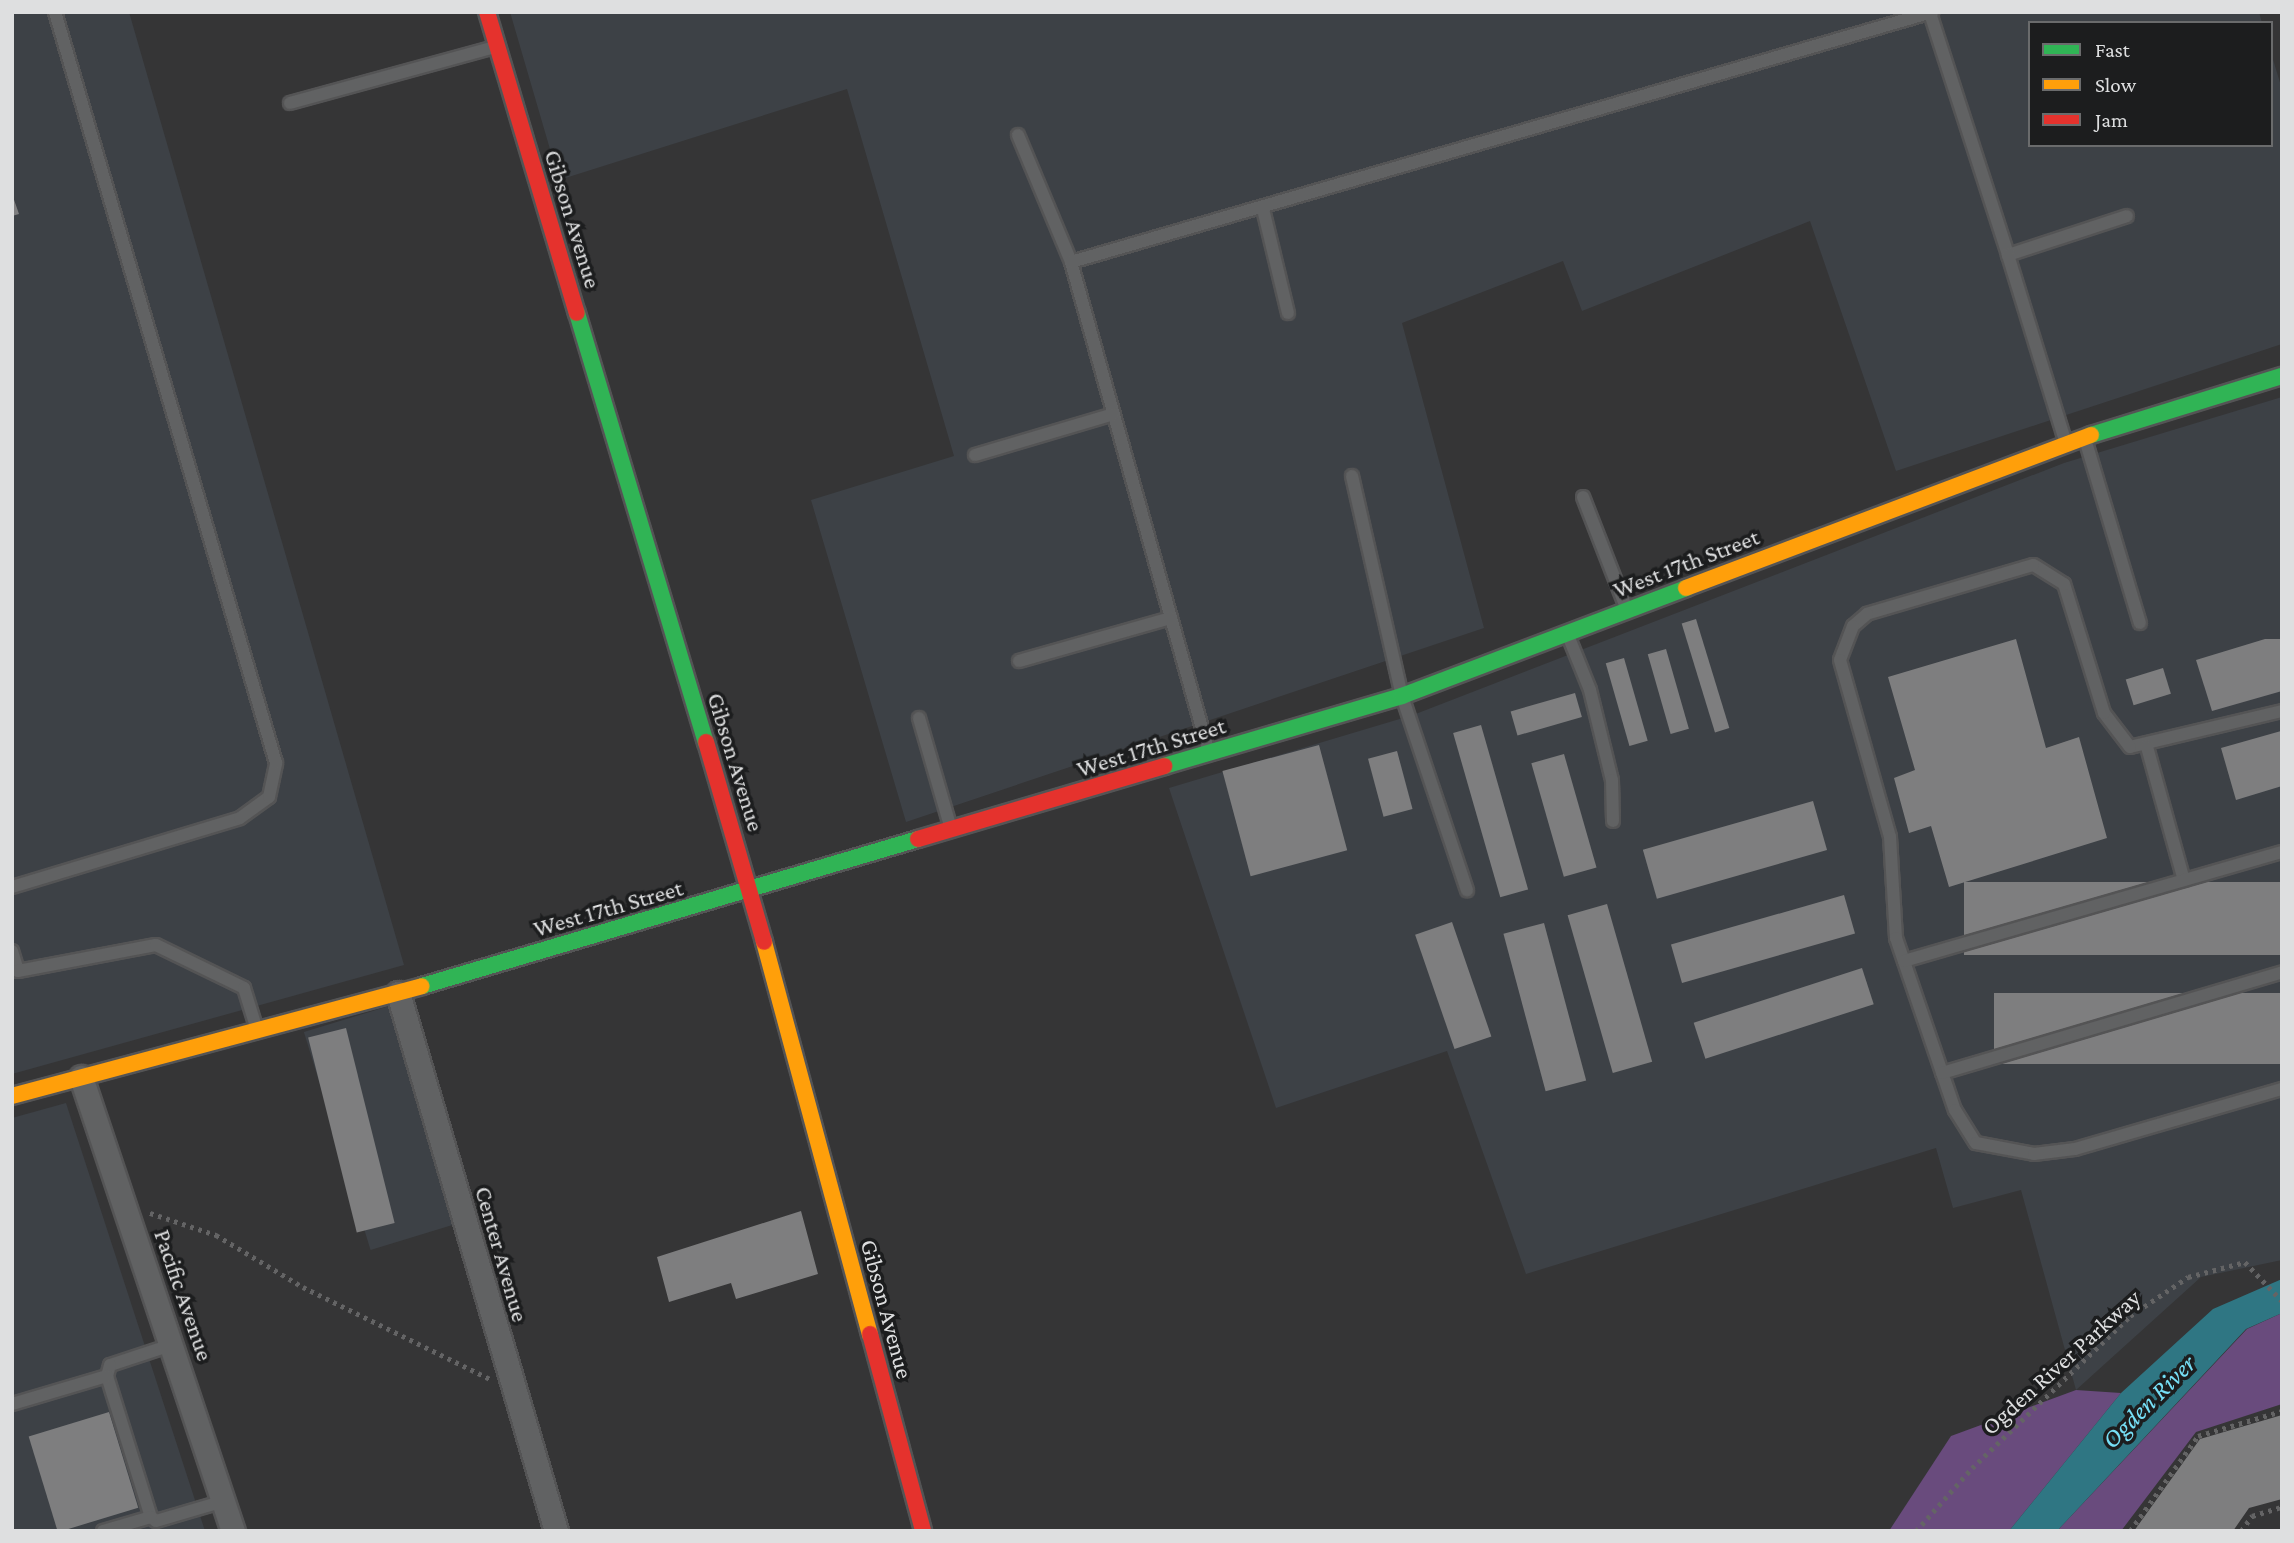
<!DOCTYPE html>
<style>
body{margin:0}
#map{position:relative;width:2294px;height:1543px;overflow:hidden;background:#353536;font-family:"Crimson Pro",serif}
div>[style]{position:absolute}
.built>*{inset:0;background:#3d4146;transform-origin:0 0}
.forest>*{inset:0;background:#694b7d}
.water>*{inset:0;background:#2f7683}
.building>*{inset:0;background:#7e7e7f;transform-origin:0 0}
.path>*{height:4.5px;margin-top:-2.25px;transform-origin:0;background:repeating-linear-gradient(90deg,#646465 0 3.5px,transparent 0 8.5px)}
.roads{filter:drop-shadow(2px 0 #545455) drop-shadow(-2px 0 #545455) drop-shadow(0 2px #545455) drop-shadow(0 -2px #545455)}
.lane>*{height:12px;margin:-6px;padding:0 6px;transform-origin:6px;border-radius:6px;background:#616263}
.street>*{height:23px;margin:-11.5px;padding:0 11.5px;transform-origin:11.5px;border-radius:11.5px;background:#616263}
.fast>*{height:16px;margin:-8px;padding:0 8px;transform-origin:8px;border-radius:8px;background:#30b455}
.slow>*{height:16px;margin:-8px;padding:0 8px;transform-origin:8px;border-radius:8px;background:#ff9f0a}
.jam>*{height:16px;margin:-8px;padding:0 8px;transform-origin:8px;border-radius:8px;background:#e5322d}
span{translate:-50% -50%;white-space:nowrap;text-align:center;line-height:1.15;-webkit-text-stroke:7px #1c1d1e;paint-order:stroke}
.street-label{font-size:24px;color:#dedfe0}
.water-label{font-size:26px;color:#77e0f7;font-style:italic}
.frame{position:absolute;inset:0;border:14px solid #dedfe0;pointer-events:none}
.legend{position:absolute;left:2028px;top:21px;width:245px;height:126px;box-sizing:border-box;background:#1c1d1e;border:2px solid #6a6b6c;margin:0;padding:9px 12px;list-style:none;font-size:21px;color:#dedfe0}
.legend li{display:flex;align-items:center;gap:14px;height:35px}
.legend b{width:35px;border:2px solid #6a6b6c}
</style>
<div id="map">
<div class="built">
<i style="clip-path:polygon(12px 12px,129px 12px,404px 965px,12px 1074px)"></i>
<i style="clip-path:polygon(510px 12px,2259px 12px,2262px 23px,2030px 23px,2030px 145px,2271px 145px,2271px 53px,2282px 89px,2282px 344px,1896px 471px,1810px 221px,1582px 311px,1563px 261px,1402px 323px,1484px 628px,906px 822px,811px 500px,954px 456px,847px 89px,559px 180px)"></i>
<i style="clip-path:polygon(2282px 397px,2282px 1260px,2201px 1277px,2076px 1390px,2021px 1190px,1953px 1208px,1936px 1148px,1526px 1274px,1447px 1051px,1276px 1108px,1169px 788px,1413px 715px,2064px 463px)"></i>
<i style="left:389px;top:1006px;width:228px;height:89px;rotate:73deg"></i>
<i style="clip-path:polygon(66px 1103px,205px 1531px,12px 1531px,12px 1118px)"></i>
</div>
<div class="forest">
<i style="clip-path:polygon(2282px 1313px,2282px 1404px,2196px 1432px,2121px 1531px,2057px 1531px,2247px 1329px)"></i>
<i style="clip-path:polygon(2076px 1390px,2121px 1393px,2009px 1531px,1889px 1531px,1951px 1436px)"></i>
</div>
<div class="water">
<i style="clip-path:polygon(2282px 1279px,2282px 1313px,2246px 1329px,2057px 1531px,2009px 1531px,2121px 1393px,2213px 1309px)"></i>
</div>
<div class="building">
<i style="clip-path:polygon(12px 194px,19px 214px,12px 216px)"></i>
<i style="left:1696px;top:619px;width:114px;height:15px;rotate:73deg"></i>
<i style="clip-path:polygon(2016px 639px,2046px 748px,2079px 737px,2107px 838px,1949px 887px,1931px 826px,1909px 833px,1894px 778px,1915px 770px,1888px 677px)"></i>
<i style="clip-path:polygon(2265px 639px,2282px 639px,2282px 691px,2212px 711px,2196px 660px)"></i>
<i style="left:1666px;top:649px;width:83px;height:19px;rotate:74deg"></i>
<i style="left:1624px;top:658px;width:86px;height:19px;rotate:74deg"></i>
<i style="left:2163px;top:668px;width:27px;height:39px;rotate:73deg"></i>
<i style="left:1575px;top:693px;width:25px;height:67px;rotate:74deg"></i>
<i style="left:1481px;top:725px;width:171px;height:29px;rotate:74deg"></i>
<i style="clip-path:polygon(2281px 731px,2282px 786px,2236px 800px,2221px 748px)"></i>
<i style="left:1319px;top:745px;width:109px;height:100px;rotate:75deg"></i>
<i style="left:1397px;top:751px;width:60px;height:30px;rotate:75deg"></i>
<i style="left:1564px;top:754px;width:118px;height:34px;rotate:74deg"></i>
<i style="left:1813px;top:801px;width:51px;height:177px;rotate:74deg"></i>
<i style="left:2282px;top:882px;width:73px;height:318px;rotate:90deg"></i>
<i style="left:1844px;top:895px;width:40px;height:180px;rotate:74deg"></i>
<i style="left:1607px;top:904px;width:164px;height:41px;rotate:74deg"></i>
<i style="left:1452px;top:922px;width:121px;height:39px;rotate:71deg"></i>
<i style="left:1544px;top:923px;width:163px;height:42px;rotate:75deg"></i>
<i style="left:1862px;top:968px;width:38px;height:177px;rotate:72deg"></i>
<i style="left:2282px;top:993px;width:71px;height:288px;rotate:90deg"></i>
<i style="left:346px;top:1028px;width:201px;height:39px;rotate:76deg"></i>
<i style="clip-path:polygon(801px 1211px,818px 1274px,736px 1299px,731px 1283px,669px 1302px,657px 1257px)"></i>
<i style="left:109px;top:1412px;width:100px;height:84px;rotate:73deg"></i>
<i style="clip-path:polygon(2282px 1415px,2282px 1499px,2249px 1508px,2233px 1531px,2134px 1531px,2200px 1439px)"></i>
</div>
<div class="path">
<i style="left:150px;top:1213px;width:70px;rotate:18.4deg"></i>
<i style="left:216px;top:1235px;width:101px;rotate:30.9deg"></i>
<i style="left:303px;top:1287px;width:208px;rotate:26.2deg"></i>
<i style="left:1916px;top:1531px;width:84px;rotate:-48.4deg"></i>
<i style="left:1972px;top:1468px;width:219px;rotate:-43.9deg"></i>
<i style="left:2130px;top:1316px;width:70px;rotate:-33.9deg"></i>
<i style="left:2188px;top:1277px;width:59px;rotate:-14.7deg"></i>
<i style="left:2245px;top:1262px;width:54px;rotate:46.5deg"></i>
<i style="left:2130px;top:1531px;width:117px;rotate:-54.4deg"></i>
<i style="left:2198px;top:1436px;width:88px;rotate:-16.6deg"></i>
<i style="left:2241px;top:1531px;width:19px;rotate:-54deg"></i>
<i style="left:2252px;top:1516px;width:31px;rotate:-17deg"></i>
</div>
<div class="roads">
<div class="lane">
<i style="left:1930px;top:13px;width:254px;rotate:72.1deg"></i>
<i style="left:2008px;top:255px;width:125px;rotate:-18.1deg"></i>
<i style="left:290px;top:103px;width:213px;rotate:-15.3deg"></i>
<i style="left:1018px;top:135px;width:138px;rotate:67.3deg"></i>
<i style="left:1071px;top:262px;width:510px;rotate:74.3deg"></i>
<i style="left:1263px;top:209px;width:107px;rotate:76.5deg"></i>
<i style="left:2008px;top:255px;width:198px;rotate:72.9deg"></i>
<i style="left:1071px;top:262px;width:897px;rotate:-16.19deg"></i>
<i style="left:2085px;top:439px;width:192px;rotate:73.4deg"></i>
<i style="left:975px;top:455px;width:144px;rotate:-16.5deg"></i>
<i style="left:1352px;top:476px;width:226px;rotate:77.2deg"></i>
<i style="left:1402px;top:696px;width:205px;rotate:71.5deg"></i>
<i style="left:1583px;top:497px;width:121px;rotate:68.7deg"></i>
<i style="left:1567px;top:633px;width:61px;rotate:68deg"></i>
<i style="left:1590px;top:690px;width:93px;rotate:76.3deg"></i>
<i style="left:1612px;top:780px;width:41px;rotate:88.6deg"></i>
<i style="left:1019px;top:661px;width:158px;rotate:-15.8deg"></i>
<i style="left:2282px;top:711px;width:156px;rotate:166.7deg"></i>
<i style="left:2130px;top:747px;width:43px;rotate:-127.4deg"></i>
<i style="left:2104px;top:713px;width:135px;rotate:-107.2deg"></i>
<i style="left:2064px;top:584px;width:36px;rotate:-148deg"></i>
<i style="left:2033px;top:565px;width:173px;rotate:163.6deg"></i>
<i style="left:1867px;top:614px;width:18px;rotate:139deg"></i>
<i style="left:1853px;top:626px;width:36px;rotate:111deg"></i>
<i style="left:1840px;top:660px;width:184px;rotate:74.2deg"></i>
<i style="left:1890px;top:837px;width:101px;rotate:86.6deg"></i>
<i style="left:1896px;top:938px;width:182px;rotate:71.1deg"></i>
<i style="left:1955px;top:1110px;width:39px;rotate:58deg"></i>
<i style="left:1976px;top:1143px;width:59px;rotate:10.7deg"></i>
<i style="left:2034px;top:1154px;width:41px;rotate:-7deg"></i>
<i style="left:2075px;top:1149px;width:216px;rotate:-16.2deg"></i>
<i style="left:919px;top:718px;width:116px;rotate:73.9deg"></i>
<i style="left:2147px;top:747px;width:138px;rotate:74.5deg"></i>
<i style="left:12px;top:887px;width:238px;rotate:-16.8deg"></i>
<i style="left:240px;top:818px;width:36px;rotate:-36deg"></i>
<i style="left:269px;top:797px;width:35px;rotate:-78deg"></i>
<i style="left:276px;top:763px;width:783px;rotate:-106.4deg"></i>
<i style="left:12px;top:951px;width:21px;rotate:73deg"></i>
<i style="left:18px;top:971px;width:140px;rotate:-10.7deg"></i>
<i style="left:156px;top:945px;width:98px;rotate:26deg"></i>
<i style="left:244px;top:988px;width:44px;rotate:72.8deg"></i>
<i style="left:1904px;top:961px;width:393px;rotate:-16.1deg"></i>
<i style="left:1942px;top:1073px;width:355px;rotate:-16.5deg"></i>
<i style="left:174px;top:1344px;width:67px;rotate:161.8deg"></i>
<i style="left:110px;top:1365px;width:11px;rotate:105deg"></i>
<i style="left:107px;top:1376px;width:148px;rotate:72.7deg"></i>
<i style="left:151px;top:1517px;width:6px;rotate:39deg"></i>
<i style="left:156px;top:1521px;width:71px;rotate:-16.4deg"></i>
<i style="left:12px;top:1404px;width:99px;rotate:-16.4deg"></i>
<i style="left:103px;top:1531px;width:50px;rotate:-16.3deg"></i>
</div>
<div class="street">
<i style="left:398px;top:993px;width:561px;rotate:73.63deg"></i>
<i style="left:81px;top:1077px;width:479px;rotate:71.5deg"></i>
</div>
<div class="fast">
<i style="left:577px;top:313px;width:448px;rotate:73.3deg"></i>
<i style="left:2091px;top:435px;width:200px;rotate:-17.2deg"></i>
<i style="left:1164px;top:766px;width:248px;rotate:-16.4deg"></i>
<i style="left:1402px;top:696px;width:304px;rotate:-20.8deg"></i>
<i style="left:422px;top:986px;width:517px;rotate:-16.51deg"></i>
</div>
<div class="slow">
<i style="left:1686px;top:588px;width:433px;rotate:-20.7deg"></i>
<i style="left:764px;top:942px;width:406px;rotate:74.9deg"></i>
<i style="left:12px;top:1096px;width:424px;rotate:-15deg"></i>
</div>
<div class="jam">
<i style="left:487px;top:12px;width:314px;rotate:73.4deg"></i>
<i style="left:706px;top:742px;width:208px;rotate:73.8deg"></i>
<i style="left:918px;top:839px;width:257px;rotate:-16.5deg"></i>
<i style="left:870px;top:1334px;width:204px;rotate:74.9deg"></i>
</div>
</div>
<div class="street-label">
<span style="left:573px;top:219px;rotate:73deg">Gibson Avenue</span>
<span style="left:1686px;top:563px;rotate:-21deg">West 17th Street</span>
<span style="left:1151px;top:747px;rotate:-17deg">West 17th Street</span>
<span style="left:736px;top:762px;rotate:73deg">Gibson Avenue</span>
<span style="left:608px;top:908px;rotate:-16deg">West 17th Street</span>
<span style="left:502px;top:1254px;rotate:74deg">Center Avenue</span>
<span style="left:184px;top:1295px;rotate:71deg">Pacific Avenue</span>
<span style="left:887px;top:1309px;rotate:75deg">Gibson Avenue</span>
<span style="left:2061px;top:1362px;rotate:-42deg">Ogden River Parkway</span>
</div>
<div class="water-label">
<span style="left:2149px;top:1402px;rotate:-45deg">Ogden River</span>
</div>
<div class="frame"></div>
<ul class="legend">
<li><b style="height:9px;background:#30b455"></b>Fast</li>
<li><b style="height:9px;background:#ff9f0a"></b>Slow</li>
<li><b style="height:9px;background:#e5322d"></b>Jam</li>
</ul>
</div>
